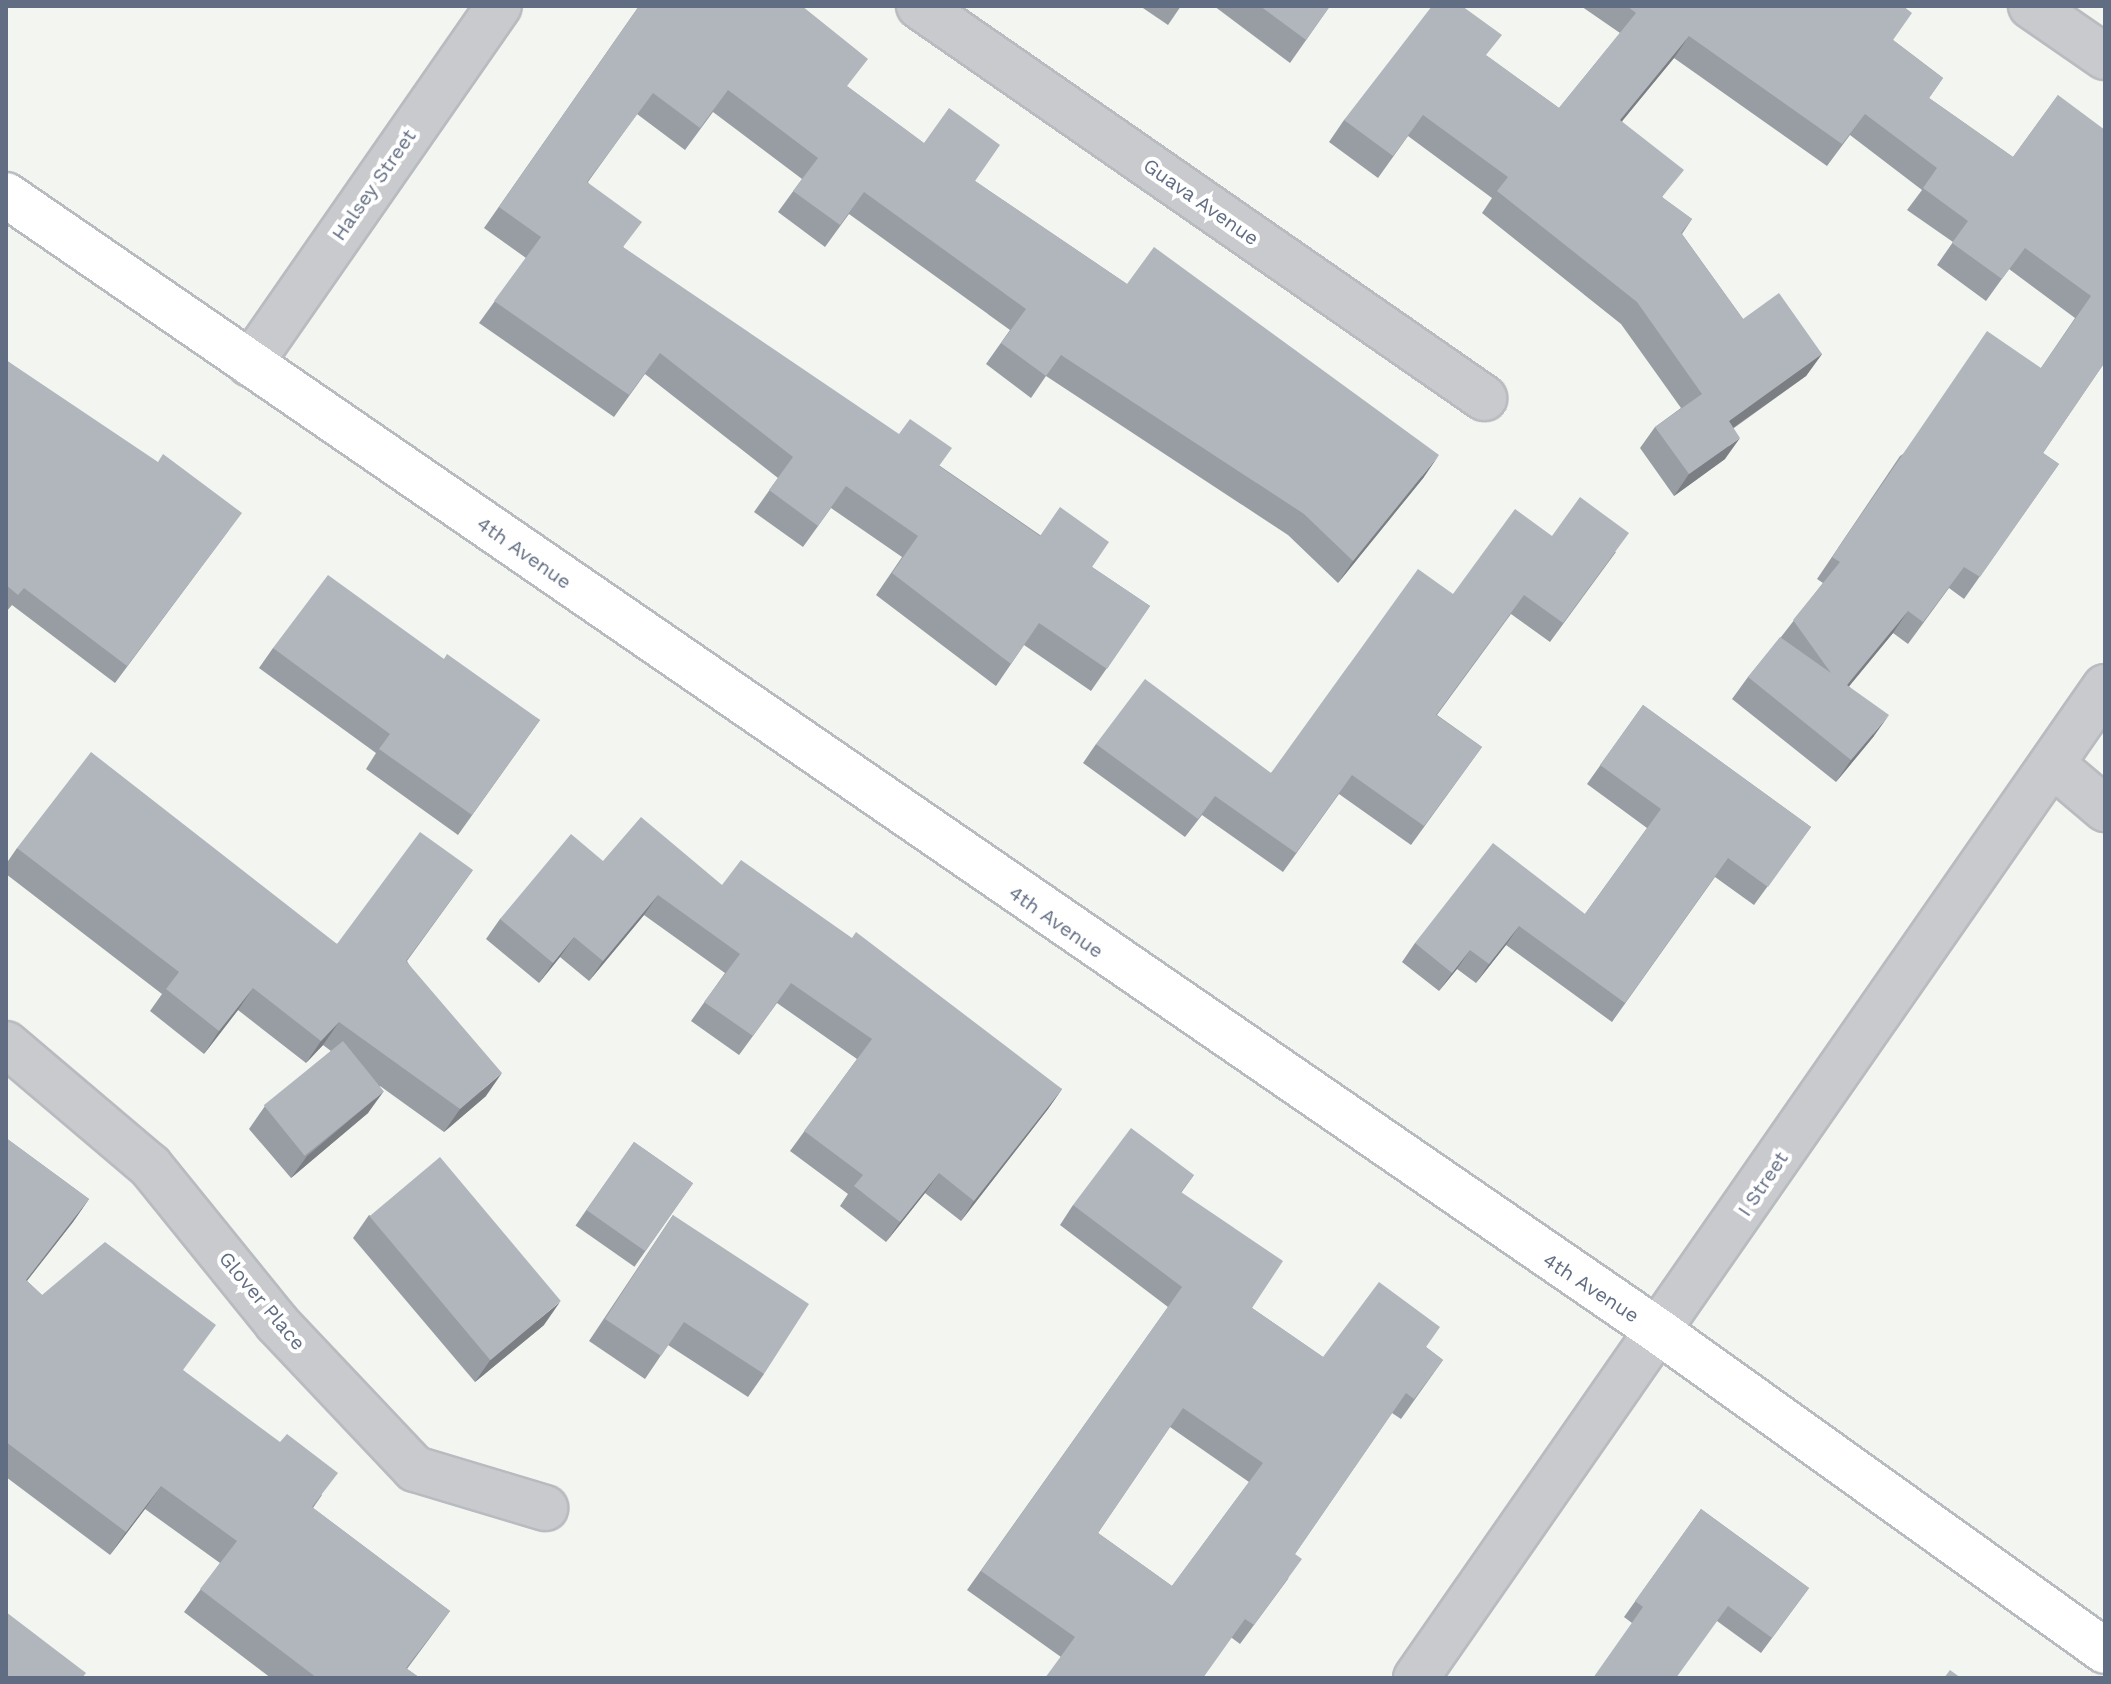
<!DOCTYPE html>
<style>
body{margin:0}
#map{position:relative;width:2111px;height:1684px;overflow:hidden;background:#f3f5f0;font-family:"Work Sans",sans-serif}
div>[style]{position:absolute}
.roads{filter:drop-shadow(2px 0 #b8bbbf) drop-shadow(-2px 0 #b8bbbf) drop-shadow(0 2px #b8bbbf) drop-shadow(0 -2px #b8bbbf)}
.minor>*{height:44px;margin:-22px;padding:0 22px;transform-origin:22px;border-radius:22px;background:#c8cace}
.tertiary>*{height:44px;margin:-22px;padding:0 22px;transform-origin:22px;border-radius:22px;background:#c8cace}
.primary>*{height:44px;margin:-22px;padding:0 22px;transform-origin:22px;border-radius:22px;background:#fff}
.wall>*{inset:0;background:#979da2;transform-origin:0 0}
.shaded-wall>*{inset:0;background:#7b7f84}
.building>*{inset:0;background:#b0b6bc;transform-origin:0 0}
span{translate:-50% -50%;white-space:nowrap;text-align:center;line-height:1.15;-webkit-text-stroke:8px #fff;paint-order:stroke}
.street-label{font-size:20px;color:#616d83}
.frame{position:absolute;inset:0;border:8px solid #616d83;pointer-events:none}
</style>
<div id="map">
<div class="roads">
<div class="minor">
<i style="left:919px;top:6px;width:688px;rotate:34.75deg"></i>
<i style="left:2031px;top:6px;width:90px;rotate:34.6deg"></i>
<i style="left:250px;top:364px;width:436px;rotate:-55.2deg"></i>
<i style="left:2052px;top:764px;width:70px;rotate:40.3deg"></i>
<i style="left:6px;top:1044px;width:189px;rotate:40.3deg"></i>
<i style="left:150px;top:1166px;width:202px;rotate:51deg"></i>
<i style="left:277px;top:1323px;width:201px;rotate:46.6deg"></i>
<i style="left:415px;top:1469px;width:136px;rotate:16.7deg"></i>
</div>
<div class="tertiary">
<i style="left:1416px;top:1678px;width:1207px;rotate:-55.19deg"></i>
</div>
<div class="primary">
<i style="left:6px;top:195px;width:2008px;rotate:34.51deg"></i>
<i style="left:1661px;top:1333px;width:546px;rotate:35.61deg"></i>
</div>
</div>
<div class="wall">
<i style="clip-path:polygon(639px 6px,848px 87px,975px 181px,1127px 284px,1424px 477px,1338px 583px,1288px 535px,1046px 376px,1031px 398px,986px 364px,1010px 330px,849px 214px,825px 247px,778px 212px,802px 179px,713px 112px,685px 150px,637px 114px,588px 182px,624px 248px,1040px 535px,1092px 567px,1150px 606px,1091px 691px,1024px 645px,996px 686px,876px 595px,902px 557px,831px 508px,803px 547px,754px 512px,778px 478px,645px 374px,614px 417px,479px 323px,526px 258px,484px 228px)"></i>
<i style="clip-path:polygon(1140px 6px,1181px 6px,1168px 25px)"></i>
<i style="clip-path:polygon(1214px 6px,1330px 6px,1290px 63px)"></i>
<i style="clip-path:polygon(1581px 6px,1903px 6px,1893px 40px,1943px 78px,1929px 98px,2013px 157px,2058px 95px,2105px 362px,2043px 453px,2059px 464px,1964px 599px,1949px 588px,1908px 644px,1893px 633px,1849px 686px,1874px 736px,1836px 782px,1732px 699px,1748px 677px,1781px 637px,1823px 583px,1817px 579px,1900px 456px,2041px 368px,2075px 318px,2009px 269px,1986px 301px,1937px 265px,1953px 242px,1907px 210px,1922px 190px,1850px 135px,1827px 166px,1674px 58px,1622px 121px,1663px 198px,1692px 219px,1682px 234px,1743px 319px,1822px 354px,1806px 376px,1734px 428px,1725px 459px,1674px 496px,1640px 448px,1655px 427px,1681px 408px,1621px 324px,1482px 213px,1492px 198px,1408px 136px,1378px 178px,1329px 142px,1344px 120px,1487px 56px,1559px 108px,1620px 33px)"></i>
<i style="clip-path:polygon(6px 360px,229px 530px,115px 683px,12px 605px,6px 612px)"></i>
<i style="clip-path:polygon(1552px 536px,1616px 552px,1550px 642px,1511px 614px,1437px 715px,1482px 747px,1411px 845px,1339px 794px,1283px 872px,1202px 815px,1185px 837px,1083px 763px,1096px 744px,1271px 773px,1453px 594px)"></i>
<i style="clip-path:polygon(273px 648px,444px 659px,540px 720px,458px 835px,366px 769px,376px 753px,259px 668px)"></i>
<i style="clip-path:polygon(1643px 705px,1811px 827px,1754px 905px,1715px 877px,1612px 1022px,1506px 945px,1476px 983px,1457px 969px,1439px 991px,1402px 962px,1415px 943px,1585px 914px,1647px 828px,1587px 784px)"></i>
<i style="clip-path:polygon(17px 848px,337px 944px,473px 870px,407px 961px,486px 1096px,444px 1132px,380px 1086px,368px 1113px,291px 1178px,249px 1129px,265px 1106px,331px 1051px,323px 1045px,306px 1063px,238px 1010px,204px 1054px,150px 1011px,162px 994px,6px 874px,6px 864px)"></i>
<i style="clip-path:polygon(603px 861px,722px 885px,1062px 1089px,1048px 1109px,961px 1221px,925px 1193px,886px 1242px,840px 1206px,848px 1194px,790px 1151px,857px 1059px,777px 1003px,739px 1055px,691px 1021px,725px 973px,644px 915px,589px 981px,560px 957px,539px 983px,486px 939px,500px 919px)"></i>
<i style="clip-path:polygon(6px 1138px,89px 1199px,73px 1222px,27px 1281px,42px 1295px,184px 1371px,322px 1495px,313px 1508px,450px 1611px,407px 1669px,420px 1678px,271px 1678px,184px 1612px,220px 1563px,145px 1509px,110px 1555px,6px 1477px)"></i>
<i style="left:634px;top:1142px;width:72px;height:102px;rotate:35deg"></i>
<i style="clip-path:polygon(evenodd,1194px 1175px,1181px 1193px,1252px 1308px,1323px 1357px,1426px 1347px,1443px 1360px,1401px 1419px,1392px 1413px,1295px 1554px,1288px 1579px,1240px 1644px,1232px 1638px,1061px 1657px,967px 1590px,1168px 1307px,1060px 1225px,1073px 1205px,1194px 1175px,1170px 1427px,1249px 1482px,1172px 1586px,1098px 1533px,1170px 1427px)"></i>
<i style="clip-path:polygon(369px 1215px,544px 1325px,475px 1382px,353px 1238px)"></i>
<i style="clip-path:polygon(673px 1215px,764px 1374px,748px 1397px,668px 1345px,645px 1379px,589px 1341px)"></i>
<i style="clip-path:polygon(1701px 1509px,1809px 1588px,1761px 1653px,1717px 1621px,1632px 1623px,1624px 1617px)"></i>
</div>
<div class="shaded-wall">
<i style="clip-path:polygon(1689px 36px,1674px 58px,1605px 142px,1620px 120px)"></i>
<i style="clip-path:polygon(1822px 354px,1806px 376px,1713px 442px,1729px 421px)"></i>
<i style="clip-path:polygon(1740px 438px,1725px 459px,1674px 496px,1689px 474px)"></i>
<i style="clip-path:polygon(1439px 455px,1424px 477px,1338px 583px,1353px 561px)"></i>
<i style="clip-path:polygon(1908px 611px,1893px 633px,1832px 707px,1847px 685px)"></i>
<i style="clip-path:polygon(1889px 715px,1874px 736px,1836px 782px,1851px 760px)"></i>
<i style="clip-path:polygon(658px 895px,644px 915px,589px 981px,603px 961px)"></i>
<i style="clip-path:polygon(1519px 926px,1506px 945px,1476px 983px,1489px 964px)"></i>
<i style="clip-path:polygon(574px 937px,560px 957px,539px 983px,553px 963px)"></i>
<i style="clip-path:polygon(1470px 950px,1457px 969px,1439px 991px,1452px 973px)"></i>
<i style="clip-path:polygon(253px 988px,238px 1010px,204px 1054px,219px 1031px)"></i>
<i style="clip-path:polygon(339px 1022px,323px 1045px,306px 1063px,321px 1041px)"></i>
<i style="clip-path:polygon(502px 1073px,486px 1096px,444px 1132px,460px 1109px)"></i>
<i style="clip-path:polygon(1062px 1089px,1048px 1109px,961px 1221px,974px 1201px)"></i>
<i style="clip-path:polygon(384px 1091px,368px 1113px,291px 1178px,307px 1156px)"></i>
<i style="clip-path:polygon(939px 1173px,925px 1193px,886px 1242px,900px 1222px)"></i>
<i style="clip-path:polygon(89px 1199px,73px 1222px,10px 1302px,26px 1280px)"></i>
<i style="clip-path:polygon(560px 1302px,544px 1325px,475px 1382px,491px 1359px)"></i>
<i style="clip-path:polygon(161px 1486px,145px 1509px,110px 1555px,126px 1532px)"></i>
</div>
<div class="building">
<i style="clip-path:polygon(639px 6px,802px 6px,868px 59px,847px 86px,924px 143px,949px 108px,1000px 145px,975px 181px,1127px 284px,1154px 247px,1439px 455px,1353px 561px,1304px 514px,1061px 355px,1046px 376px,1001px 343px,1026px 309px,864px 192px,840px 225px,793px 191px,818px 158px,728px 90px,700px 128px,653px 93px,587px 182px,642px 222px,623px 247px,899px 434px,910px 419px,952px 448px,939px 466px,1040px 536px,1060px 507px,1109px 542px,1092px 567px,1150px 606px,1107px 669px,1039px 623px,1011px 664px,892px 573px,918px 536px,846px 486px,818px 526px,769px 490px,793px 457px,660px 353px,629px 395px,494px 301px,541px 237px,499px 207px)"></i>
<i style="clip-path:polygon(1260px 6px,1330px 6px,1306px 40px)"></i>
<i style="clip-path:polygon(1432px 6px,1462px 6px,1502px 35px,1486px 55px,1559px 108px,1636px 13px,1627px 6px,1903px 6px,1912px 13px,1893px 40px,1943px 78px,1929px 98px,2013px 157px,2058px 95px,2105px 130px,2105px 362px,2043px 453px,2059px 464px,1980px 577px,1964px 567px,1923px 622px,1908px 611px,1847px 685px,1889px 715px,1851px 760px,1748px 677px,1780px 637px,1831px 673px,1793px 620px,1840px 562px,1832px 557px,1916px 435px,1987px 331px,2041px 368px,2091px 296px,2025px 248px,2002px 279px,1952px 243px,1968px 221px,1923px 188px,1937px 168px,1865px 114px,1842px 144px,1689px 36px,1620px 120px,1684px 170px,1662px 197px,1692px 219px,1681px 233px,1743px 319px,1779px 293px,1822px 354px,1729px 421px,1740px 438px,1689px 474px,1655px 427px,1702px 394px,1637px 302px,1497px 191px,1508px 177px,1423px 115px,1393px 156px,1344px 120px)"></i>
<i style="clip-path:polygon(6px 360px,158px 462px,163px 454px,242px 513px,127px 666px,24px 588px,18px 595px,6px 585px)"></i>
<i style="clip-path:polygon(1580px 497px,1629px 533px,1563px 623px,1524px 595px,1436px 715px,1482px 747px,1424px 826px,1352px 775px,1296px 853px,1215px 796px,1198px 819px,1096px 744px,1145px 679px,1271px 773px,1418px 569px,1453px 594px,1515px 509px,1552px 536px)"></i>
<i style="clip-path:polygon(328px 575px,444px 659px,447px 654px,540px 720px,472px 815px,379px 749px,390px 734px,273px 648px)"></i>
<i style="clip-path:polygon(1643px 705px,1811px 827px,1768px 887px,1728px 858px,1625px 1003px,1519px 926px,1489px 964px,1470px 950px,1452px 973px,1415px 943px,1493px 843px,1585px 914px,1661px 809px,1600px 765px)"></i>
<i style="clip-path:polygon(91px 752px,337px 944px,420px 832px,473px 870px,406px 961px,502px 1073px,460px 1109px,339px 1022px,321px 1041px,253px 988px,219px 1031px,166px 989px,179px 972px,17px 848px)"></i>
<i style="clip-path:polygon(641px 817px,722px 885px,741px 860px,852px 938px,856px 932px,1062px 1089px,974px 1201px,939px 1173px,900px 1222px,854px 1186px,863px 1175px,804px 1131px,872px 1039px,791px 983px,753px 1036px,704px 1002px,740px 954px,658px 895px,603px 961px,574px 937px,553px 963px,500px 919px,571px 834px,603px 861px)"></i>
<i style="left:343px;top:1041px;width:65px;height:102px;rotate:51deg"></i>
<i style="clip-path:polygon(evenodd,1131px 1128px,1194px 1175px,1181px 1192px,1283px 1261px,1252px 1308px,1323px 1357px,1379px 1282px,1440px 1327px,1426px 1347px,1443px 1360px,1414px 1399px,1406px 1393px,1295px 1554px,1302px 1559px,1254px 1625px,1245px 1619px,1203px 1678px,1045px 1678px,1075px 1637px,981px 1571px,1182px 1287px,1073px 1205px,1131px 1128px,1183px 1408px,1263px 1463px,1172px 1586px,1098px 1533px,1183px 1408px)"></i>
<i style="clip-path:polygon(6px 1138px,89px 1199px,26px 1280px,42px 1295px,105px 1242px,216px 1325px,183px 1370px,280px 1442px,287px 1434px,338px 1473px,312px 1507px,450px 1611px,406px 1668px,420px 1678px,317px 1678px,200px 1589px,237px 1541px,161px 1486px,126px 1532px,6px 1442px)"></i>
<i style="left:634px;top:1142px;width:72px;height:83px;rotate:35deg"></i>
<i style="left:440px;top:1157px;width:188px;height:92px;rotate:50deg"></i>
<i style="clip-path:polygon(673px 1215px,809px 1304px,764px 1374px,684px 1322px,661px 1356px,605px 1319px)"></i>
<i style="clip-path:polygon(1701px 1509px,1809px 1588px,1772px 1638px,1728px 1606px,1676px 1678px,1593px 1678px,1643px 1607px,1635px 1601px)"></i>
<i style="clip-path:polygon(6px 1612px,86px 1673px,82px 1678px,6px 1678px)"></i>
<i style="clip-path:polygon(1950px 1670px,1961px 1678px,1944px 1678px)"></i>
</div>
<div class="street-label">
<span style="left:374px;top:185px;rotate:-55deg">Halsey Street</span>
<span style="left:1201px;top:202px;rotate:35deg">Guava Avenue</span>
<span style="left:524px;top:553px;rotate:35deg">4th Avenue</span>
<span style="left:1056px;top:922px;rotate:35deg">4th Avenue</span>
<span style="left:1763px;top:1184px;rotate:-56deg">I Street</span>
<span style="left:1591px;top:1288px;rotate:33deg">4th Avenue</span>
<span style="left:262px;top:1301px;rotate:50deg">Glover Place</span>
</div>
<div class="frame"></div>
</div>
